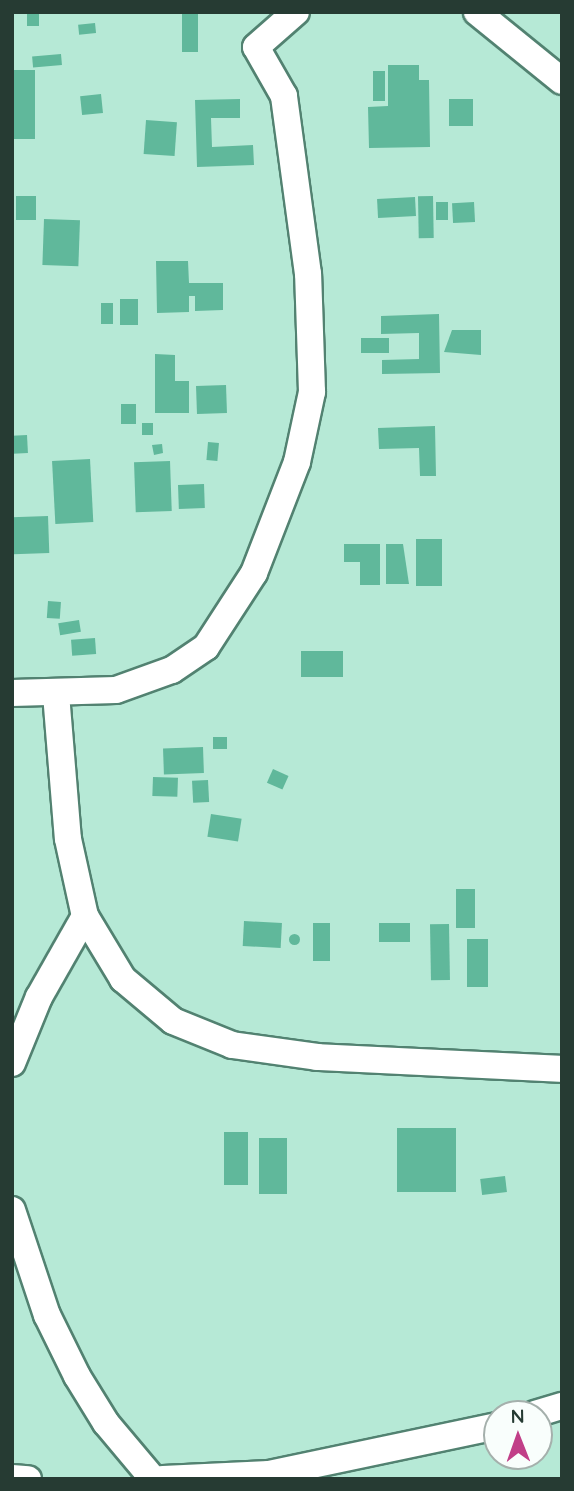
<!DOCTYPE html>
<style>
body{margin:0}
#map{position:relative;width:574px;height:1491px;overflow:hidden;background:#b6e9d6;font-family:Quicksand,sans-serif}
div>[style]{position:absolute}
.building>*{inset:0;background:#60b89b;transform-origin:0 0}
.round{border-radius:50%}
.roads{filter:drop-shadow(2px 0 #528271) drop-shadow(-2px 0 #528271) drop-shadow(0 2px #528271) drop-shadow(0 -2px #528271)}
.street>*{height:26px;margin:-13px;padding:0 13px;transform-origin:13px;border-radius:13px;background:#fff}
span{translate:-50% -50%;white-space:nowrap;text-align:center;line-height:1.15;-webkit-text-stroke:5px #f9fefc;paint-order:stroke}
.frame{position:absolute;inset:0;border:14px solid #263b33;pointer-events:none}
.north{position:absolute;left:483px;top:1400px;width:70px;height:70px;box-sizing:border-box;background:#f9fefc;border:2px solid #a5b0ac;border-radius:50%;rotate:359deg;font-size:19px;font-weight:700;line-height:28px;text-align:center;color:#263b33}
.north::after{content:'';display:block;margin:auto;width:24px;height:32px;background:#c13f88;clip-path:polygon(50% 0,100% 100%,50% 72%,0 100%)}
</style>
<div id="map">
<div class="building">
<i style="left:27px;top:12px;width:12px;height:14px"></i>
<i style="left:182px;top:12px;width:16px;height:40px"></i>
<i style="left:95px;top:23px;width:10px;height:17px;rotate:84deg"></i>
<i style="left:61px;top:54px;width:11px;height:29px;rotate:85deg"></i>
<i style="clip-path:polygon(388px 65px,419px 65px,419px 80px,429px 80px,430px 147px,369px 148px,368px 107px,388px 106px)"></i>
<i style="left:12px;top:70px;width:23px;height:69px"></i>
<i style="left:373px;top:71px;width:12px;height:30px"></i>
<i style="left:101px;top:94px;width:19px;height:21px;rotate:84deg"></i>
<i style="clip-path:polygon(240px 99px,240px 118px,211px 118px,212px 147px,253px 145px,254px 165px,197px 167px,195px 100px)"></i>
<i style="left:473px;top:99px;width:27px;height:24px;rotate:90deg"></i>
<i style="left:146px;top:120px;width:31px;height:34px;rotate:4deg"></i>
<i style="left:36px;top:196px;width:24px;height:20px;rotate:90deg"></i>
<i style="left:433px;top:196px;width:42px;height:15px;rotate:89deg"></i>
<i style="left:415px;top:197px;width:19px;height:38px;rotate:87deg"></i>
<i style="left:436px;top:202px;width:12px;height:18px"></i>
<i style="left:474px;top:202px;width:20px;height:22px;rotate:87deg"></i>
<i style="left:44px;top:219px;width:36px;height:46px;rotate:2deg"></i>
<i style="clip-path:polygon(156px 261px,188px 261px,189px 283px,223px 283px,223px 310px,195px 311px,195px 296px,189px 296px,189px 312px,157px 313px)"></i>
<i style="left:120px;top:299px;width:18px;height:26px"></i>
<i style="left:113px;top:303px;width:21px;height:12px;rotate:90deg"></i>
<i style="clip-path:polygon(439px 314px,440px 373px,382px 374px,382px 360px,419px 359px,419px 333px,381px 334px,381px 316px)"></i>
<i style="clip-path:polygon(452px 330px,481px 330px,481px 355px,444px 352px)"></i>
<i style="left:361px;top:338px;width:28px;height:15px"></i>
<i style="clip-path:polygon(155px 354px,175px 355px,175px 381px,189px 381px,189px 413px,155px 413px)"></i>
<i style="left:226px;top:385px;width:28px;height:30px;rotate:88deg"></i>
<i style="left:121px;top:404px;width:15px;height:20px"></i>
<i style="left:142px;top:423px;width:11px;height:12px"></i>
<i style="clip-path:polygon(435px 426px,436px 476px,420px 476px,419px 448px,379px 449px,378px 428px)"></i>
<i style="left:27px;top:435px;width:18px;height:15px;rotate:87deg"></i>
<i style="left:208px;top:442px;width:11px;height:18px;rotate:5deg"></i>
<i style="clip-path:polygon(162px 444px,163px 453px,154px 455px,152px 445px)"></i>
<i style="left:90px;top:459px;width:63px;height:38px;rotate:87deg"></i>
<i style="left:170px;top:461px;width:50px;height:36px;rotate:88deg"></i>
<i style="left:204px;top:484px;width:24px;height:26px;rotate:88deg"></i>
<i style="left:48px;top:516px;width:37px;height:36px;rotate:88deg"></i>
<i style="left:416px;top:539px;width:26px;height:47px"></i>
<i style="clip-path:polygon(344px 544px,380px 544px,380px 585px,360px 585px,360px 562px,344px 562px)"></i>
<i style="clip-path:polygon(386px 544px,403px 544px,409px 584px,386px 584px)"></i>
<i style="left:48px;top:601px;width:13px;height:17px;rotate:4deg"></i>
<i style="left:79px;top:620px;width:12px;height:21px;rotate:81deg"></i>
<i style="left:95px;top:638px;width:16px;height:24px;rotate:86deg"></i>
<i style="left:301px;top:651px;width:42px;height:26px"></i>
<i style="left:213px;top:737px;width:14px;height:12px"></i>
<i style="left:203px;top:747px;width:26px;height:40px;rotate:88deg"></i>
<i style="left:273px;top:769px;width:17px;height:15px;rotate:24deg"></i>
<i style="left:153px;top:777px;width:25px;height:19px;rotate:2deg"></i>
<i style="left:208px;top:780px;width:22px;height:16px;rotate:87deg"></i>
<i style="left:211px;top:814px;width:31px;height:23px;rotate:9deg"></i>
<i style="left:456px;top:889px;width:19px;height:39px"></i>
<i style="left:244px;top:921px;width:38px;height:25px;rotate:3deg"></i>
<i style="left:313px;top:923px;width:17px;height:38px"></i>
<i style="left:410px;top:923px;width:19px;height:31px;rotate:90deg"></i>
<i style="left:449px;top:924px;width:56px;height:19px;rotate:89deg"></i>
<i class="round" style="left:288.5px;top:933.5px;width:11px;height:11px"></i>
<i style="left:467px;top:939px;width:21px;height:48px"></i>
<i style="left:456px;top:1128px;width:64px;height:59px;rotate:90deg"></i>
<i style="left:224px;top:1132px;width:24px;height:53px"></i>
<i style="left:259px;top:1138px;width:28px;height:56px"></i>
<i style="left:505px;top:1176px;width:16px;height:25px;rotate:83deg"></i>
</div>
<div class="roads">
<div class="street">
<i style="left:477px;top:12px;width:109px;rotate:39.1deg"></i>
<i style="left:12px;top:693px;width:104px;rotate:-1.7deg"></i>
<i style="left:116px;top:690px;width:59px;rotate:-19.7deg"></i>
<i style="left:172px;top:670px;width:41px;rotate:-34.1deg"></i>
<i style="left:206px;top:647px;width:88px;rotate:-57deg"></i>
<i style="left:254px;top:573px;width:119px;rotate:-68.8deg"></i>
<i style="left:297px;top:462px;width:72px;rotate:-77.9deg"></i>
<i style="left:312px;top:392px;width:118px;rotate:-91.9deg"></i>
<i style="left:308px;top:274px;width:180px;rotate:-97.7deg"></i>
<i style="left:284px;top:96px;width:56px;rotate:-119.7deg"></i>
<i style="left:256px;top:47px;width:53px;rotate:-41.2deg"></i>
<i style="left:56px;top:694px;width:145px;rotate:85.3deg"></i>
<i style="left:68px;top:839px;width:79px;rotate:77.6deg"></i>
<i style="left:85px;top:916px;width:74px;rotate:58.9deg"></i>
<i style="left:123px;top:979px;width:65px;rotate:40deg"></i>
<i style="left:173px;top:1021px;width:64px;rotate:22.1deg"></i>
<i style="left:232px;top:1045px;width:86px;rotate:8deg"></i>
<i style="left:317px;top:1057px;width:245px;rotate:2.8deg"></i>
<i style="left:12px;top:1063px;width:71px;rotate:-67.8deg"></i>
<i style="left:39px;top:997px;width:93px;rotate:-60.4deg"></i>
<i style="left:12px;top:1210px;width:111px;rotate:71.6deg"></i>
<i style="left:47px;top:1315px;width:68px;rotate:63.8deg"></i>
<i style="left:77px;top:1376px;width:55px;rotate:58.3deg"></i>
<i style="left:106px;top:1423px;width:73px;rotate:50deg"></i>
<i style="left:535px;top:1414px;width:28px;rotate:-17deg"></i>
<i style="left:12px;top:1478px;width:16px;rotate:4deg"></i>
<i style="left:163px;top:1479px;width:106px;rotate:-2.7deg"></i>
<i style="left:269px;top:1474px;width:233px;rotate:-11.9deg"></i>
</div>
</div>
<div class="frame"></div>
<div class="north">N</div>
</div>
